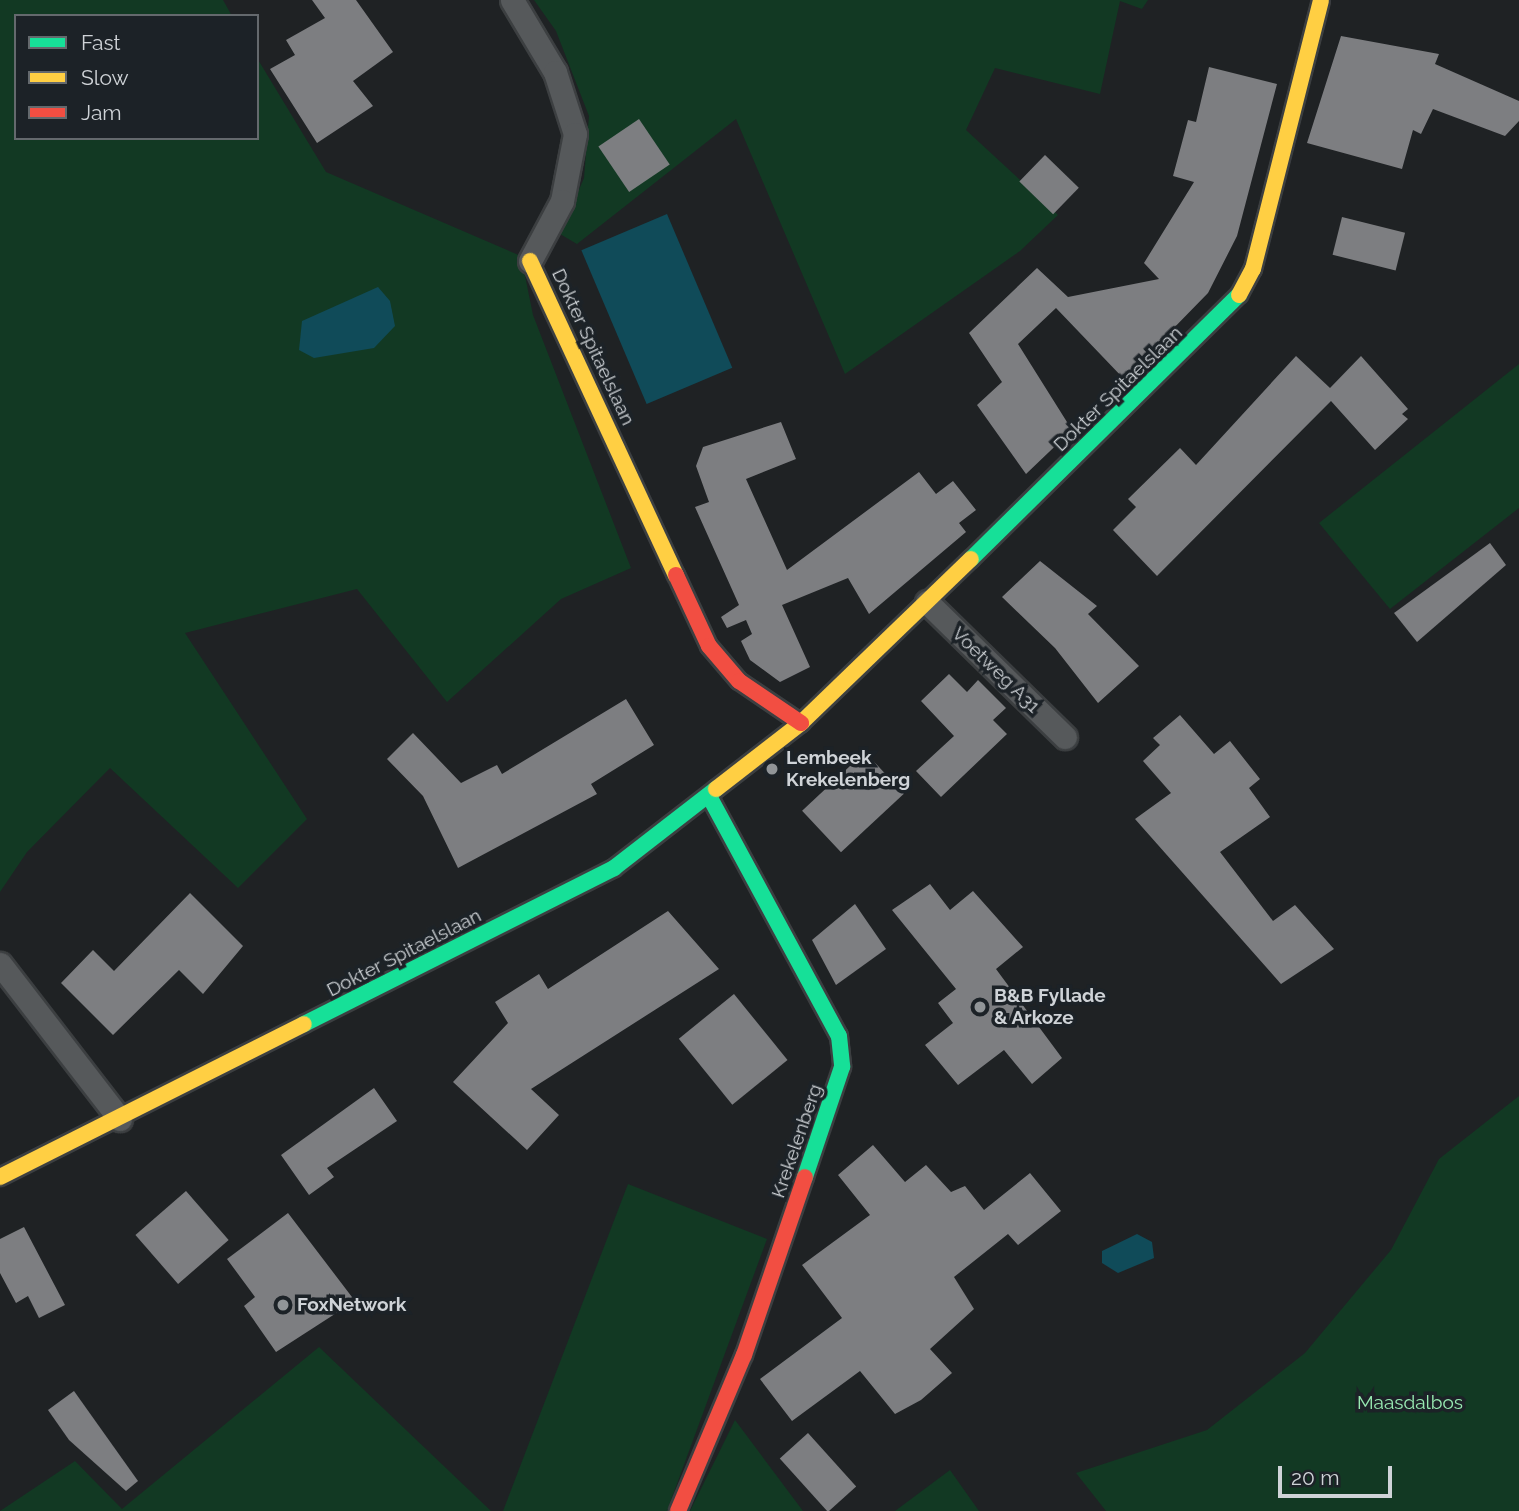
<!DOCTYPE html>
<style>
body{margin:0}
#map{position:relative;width:1519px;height:1511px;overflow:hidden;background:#1f2224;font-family:Raleway,sans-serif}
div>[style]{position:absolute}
.green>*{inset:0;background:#123923}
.water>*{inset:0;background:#104b59;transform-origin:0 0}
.building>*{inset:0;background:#7d7e81;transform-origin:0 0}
.roads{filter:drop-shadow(2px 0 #3c3f41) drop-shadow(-2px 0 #3c3f41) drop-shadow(0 2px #3c3f41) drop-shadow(0 -2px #3c3f41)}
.lane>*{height:23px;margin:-11.5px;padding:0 11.5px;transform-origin:11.5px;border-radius:11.5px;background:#56595b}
.fast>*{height:16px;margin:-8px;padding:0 8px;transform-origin:8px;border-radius:8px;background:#16e098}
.slow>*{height:16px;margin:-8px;padding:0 8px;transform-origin:8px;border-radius:8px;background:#ffcf43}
.jam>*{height:16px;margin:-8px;padding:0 8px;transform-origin:8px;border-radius:8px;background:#f24e42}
.dots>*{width:19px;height:19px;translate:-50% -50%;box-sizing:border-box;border:4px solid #1c2227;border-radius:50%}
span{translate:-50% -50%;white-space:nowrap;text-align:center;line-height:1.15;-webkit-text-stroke:7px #1c2227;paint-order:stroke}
.street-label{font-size:19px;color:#cfd3d7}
.poi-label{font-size:19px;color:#cfd3d7;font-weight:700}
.left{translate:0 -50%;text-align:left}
.park-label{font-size:19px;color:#98eab2}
.legend{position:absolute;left:14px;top:14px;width:245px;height:126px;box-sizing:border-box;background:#1c2227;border:2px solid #64696d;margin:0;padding:9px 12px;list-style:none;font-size:21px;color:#cfd3d7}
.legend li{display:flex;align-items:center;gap:14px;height:35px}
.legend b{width:35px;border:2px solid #64696d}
.scale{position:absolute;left:1278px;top:1466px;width:114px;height:32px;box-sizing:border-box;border:4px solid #cfd3d7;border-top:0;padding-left:9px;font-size:21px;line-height:24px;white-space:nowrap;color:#cfd3d7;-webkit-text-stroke:5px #1c2227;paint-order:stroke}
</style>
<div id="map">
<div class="green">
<i style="clip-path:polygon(0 0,223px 0,232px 16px,16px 16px,16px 138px,257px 138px,257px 58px,326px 172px,521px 256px,533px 315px,631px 568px,561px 599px,447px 702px,357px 589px,185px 633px,307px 819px,238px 888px,110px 768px,27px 852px,0 892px)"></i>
<i style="clip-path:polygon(534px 0,1148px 0,1142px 9px,1120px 1px,1100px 94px,995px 68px,966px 130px,1058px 215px,1020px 251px,845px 374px,736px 119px,577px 244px,560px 234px,584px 178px,589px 116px,556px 31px)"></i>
<i style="clip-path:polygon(1519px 364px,1519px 508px,1390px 609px,1319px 523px)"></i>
<i style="clip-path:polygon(1519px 1096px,1519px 1511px,1106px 1511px,1076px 1473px,1207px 1430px,1305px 1353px,1391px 1250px,1439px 1159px)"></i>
<i style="clip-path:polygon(628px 1184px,767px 1239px,667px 1511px,503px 1511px)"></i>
<i style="clip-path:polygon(319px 1347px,491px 1511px,0 1511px,75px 1461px,122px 1509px)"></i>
<i style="clip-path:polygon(735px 1420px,803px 1511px,690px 1511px)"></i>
<i style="clip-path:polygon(950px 1470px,979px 1511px,895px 1511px)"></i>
</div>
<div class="water">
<i style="left:667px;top:214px;width:167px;height:93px;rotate:67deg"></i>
<i style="clip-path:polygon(378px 287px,390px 301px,395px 326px,374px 348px,314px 358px,299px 350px,302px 321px)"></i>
<i style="clip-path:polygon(1137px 1234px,1152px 1242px,1154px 1258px,1118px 1273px,1102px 1263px,1102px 1251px)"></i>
</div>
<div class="building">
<i style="clip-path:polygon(312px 0,356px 0,393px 52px,353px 81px,373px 106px,317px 143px,270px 69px,295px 55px,286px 40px,325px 18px)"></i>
<i style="clip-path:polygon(1341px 36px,1439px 54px,1435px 64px,1519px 101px,1519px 121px,1505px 136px,1433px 109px,1421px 134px,1413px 130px,1402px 169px,1307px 143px)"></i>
<i style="clip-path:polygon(1209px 67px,1277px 84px,1237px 236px,1208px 293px,1124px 379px,1056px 308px,1018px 344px,1072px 430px,1026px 474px,977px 405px,1002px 382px,969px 333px,1037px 268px,1068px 297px,1159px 279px,1144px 263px,1194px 182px,1173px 176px,1188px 120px,1196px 122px)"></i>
<i style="left:639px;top:119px;width:55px;height:49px;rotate:56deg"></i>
<i style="left:1045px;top:155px;width:47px;height:37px;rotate:44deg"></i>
<i style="left:1342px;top:217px;width:65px;height:39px;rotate:14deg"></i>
<i style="clip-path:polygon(1296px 356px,1330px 388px,1361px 356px,1408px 409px,1402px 414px,1408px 419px,1375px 450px,1331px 401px,1157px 576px,1113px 530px,1136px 507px,1128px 499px,1180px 448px,1196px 465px)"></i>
<i style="clip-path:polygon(781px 422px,796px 459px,746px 479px,787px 570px,919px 472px,936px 494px,953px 481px,976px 510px,959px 523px,966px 532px,869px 614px,848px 578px,782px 605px,810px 667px,780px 682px,750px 660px,741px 641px,752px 634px,746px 620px,727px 628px,721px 617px,739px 605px,695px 507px,709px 502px,696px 466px,703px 447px)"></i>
<i style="clip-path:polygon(1490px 543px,1506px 565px,1417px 642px,1394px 613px)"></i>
<i style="clip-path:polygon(1040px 561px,1097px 606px,1088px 614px,1139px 666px,1098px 703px,1055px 648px,1002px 597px)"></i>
<i style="clip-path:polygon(949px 674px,967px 692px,978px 680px,1006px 708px,993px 720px,1007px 734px,941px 797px,916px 771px,954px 736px,921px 701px)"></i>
<i style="clip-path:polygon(626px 699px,654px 745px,591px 784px,597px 794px,458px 868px,423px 796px,387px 759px,413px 733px,461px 783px,497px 765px,502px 774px)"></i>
<i style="clip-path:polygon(1180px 715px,1214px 754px,1230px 741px,1260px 779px,1249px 788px,1270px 817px,1220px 852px,1273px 921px,1295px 905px,1334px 949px,1281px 984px,1135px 819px,1171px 793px,1143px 761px,1160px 745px,1153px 738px)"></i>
<i style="left:865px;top:752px;width:57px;height:86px;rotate:47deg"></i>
<i style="clip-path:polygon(930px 884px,950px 910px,973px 891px,1023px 947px,996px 969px,1062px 1058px,1032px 1084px,1004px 1050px,958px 1085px,925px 1045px,953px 1023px,938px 1003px,956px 989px,892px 910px)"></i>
<i style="clip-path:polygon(190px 893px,243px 946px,203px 994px,179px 970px,113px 1035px,61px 983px,93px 950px,114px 971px)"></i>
<i style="clip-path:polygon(855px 904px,886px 949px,836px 985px,812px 940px)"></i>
<i style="clip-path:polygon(668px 911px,719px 969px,531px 1089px,559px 1115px,527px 1150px,453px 1082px,508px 1023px,495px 1002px,539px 974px,548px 989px)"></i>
<i style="left:734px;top:994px;width:85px;height:71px;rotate:51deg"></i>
<i style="clip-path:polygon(374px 1088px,397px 1121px,327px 1168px,334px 1177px,309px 1195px,281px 1155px)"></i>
<i style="clip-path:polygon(873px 1145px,905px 1182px,926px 1165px,951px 1192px,965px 1186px,984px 1210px,1030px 1173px,1061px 1211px,1018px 1245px,1008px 1234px,954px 1277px,974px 1309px,930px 1349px,952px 1373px,921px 1400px,895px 1414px,860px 1371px,792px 1421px,760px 1379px,842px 1318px,802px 1265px,870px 1215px,838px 1175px)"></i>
<i style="left:186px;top:1191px;width:65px;height:67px;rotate:49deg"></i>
<i style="clip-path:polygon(288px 1213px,355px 1301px,276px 1352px,244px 1306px,255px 1297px,227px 1259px)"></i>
<i style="clip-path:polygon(24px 1227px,65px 1305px,39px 1318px,28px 1296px,16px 1303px,0 1273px,0 1239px)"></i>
<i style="clip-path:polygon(74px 1391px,138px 1481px,126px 1491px,69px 1440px,48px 1410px)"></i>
<i style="left:808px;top:1433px;width:72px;height:38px;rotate:48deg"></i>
</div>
<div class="roads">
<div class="lane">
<i style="left:512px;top:0;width:84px;rotate:59.2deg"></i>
<i style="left:555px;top:72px;width:65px;rotate:72.1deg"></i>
<i style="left:575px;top:134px;width:68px;rotate:101deg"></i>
<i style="left:562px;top:201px;width:68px;rotate:118.1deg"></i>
<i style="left:927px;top:602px;width:193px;rotate:44.4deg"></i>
<i style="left:0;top:964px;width:196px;rotate:52.3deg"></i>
</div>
<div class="fast">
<i style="left:971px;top:559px;width:376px;rotate:-44.6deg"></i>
<i style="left:709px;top:796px;width:273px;rotate:61.6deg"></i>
<i style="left:839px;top:1036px;width:31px;rotate:84deg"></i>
<i style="left:842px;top:1067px;width:116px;rotate:108.6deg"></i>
<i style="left:304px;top:1024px;width:347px;rotate:-26.7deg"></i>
<i style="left:614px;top:868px;width:129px;rotate:-37.8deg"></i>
</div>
<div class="slow">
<i style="left:530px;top:261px;width:346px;rotate:65.1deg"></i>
<i style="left:1239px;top:295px;width:30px;rotate:-62deg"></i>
<i style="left:1253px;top:269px;width:277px;rotate:-75.8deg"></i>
<i style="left:716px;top:789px;width:108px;rotate:-37.8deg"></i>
<i style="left:801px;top:723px;width:236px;rotate:-44deg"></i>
<i style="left:0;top:1177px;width:340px;rotate:-26.7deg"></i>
</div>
<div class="jam">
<i style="left:676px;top:575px;width:78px;rotate:65.1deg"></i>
<i style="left:709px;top:646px;width:46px;rotate:49.4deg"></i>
<i style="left:739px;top:681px;width:75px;rotate:34.1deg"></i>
<i style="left:678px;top:1511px;width:169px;rotate:-67.1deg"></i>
<i style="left:744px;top:1355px;width:188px;rotate:-71.1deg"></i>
</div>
</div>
<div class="dots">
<i style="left:772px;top:769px;background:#919598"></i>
<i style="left:980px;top:1007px;background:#919598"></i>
<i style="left:283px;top:1305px;background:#919598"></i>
</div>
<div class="street-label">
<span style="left:593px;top:347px;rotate:65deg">Dokter Spitaelslaan</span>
<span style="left:1118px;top:389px;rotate:-44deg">Dokter Spitaelslaan</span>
<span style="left:996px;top:670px;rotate:44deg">Voetweg A31</span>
<span style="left:404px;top:953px;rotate:-27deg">Dokter Spitaelslaan</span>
<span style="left:797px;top:1141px;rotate:-71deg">Krekelenberg</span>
</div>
<div class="poi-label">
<span class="left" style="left:786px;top:769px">Lembeek<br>Krekelenberg</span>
<span class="left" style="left:994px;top:1007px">B&amp;B Fyllade<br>&amp; Arkoze</span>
<span class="left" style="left:297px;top:1305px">FoxNetwork</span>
</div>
<div class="park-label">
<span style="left:1410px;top:1403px">Maasdalbos</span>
</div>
<ul class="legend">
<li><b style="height:9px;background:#16e098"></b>Fast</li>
<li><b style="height:9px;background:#ffcf43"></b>Slow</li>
<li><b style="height:9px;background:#f24e42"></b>Jam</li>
</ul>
<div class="scale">20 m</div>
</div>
